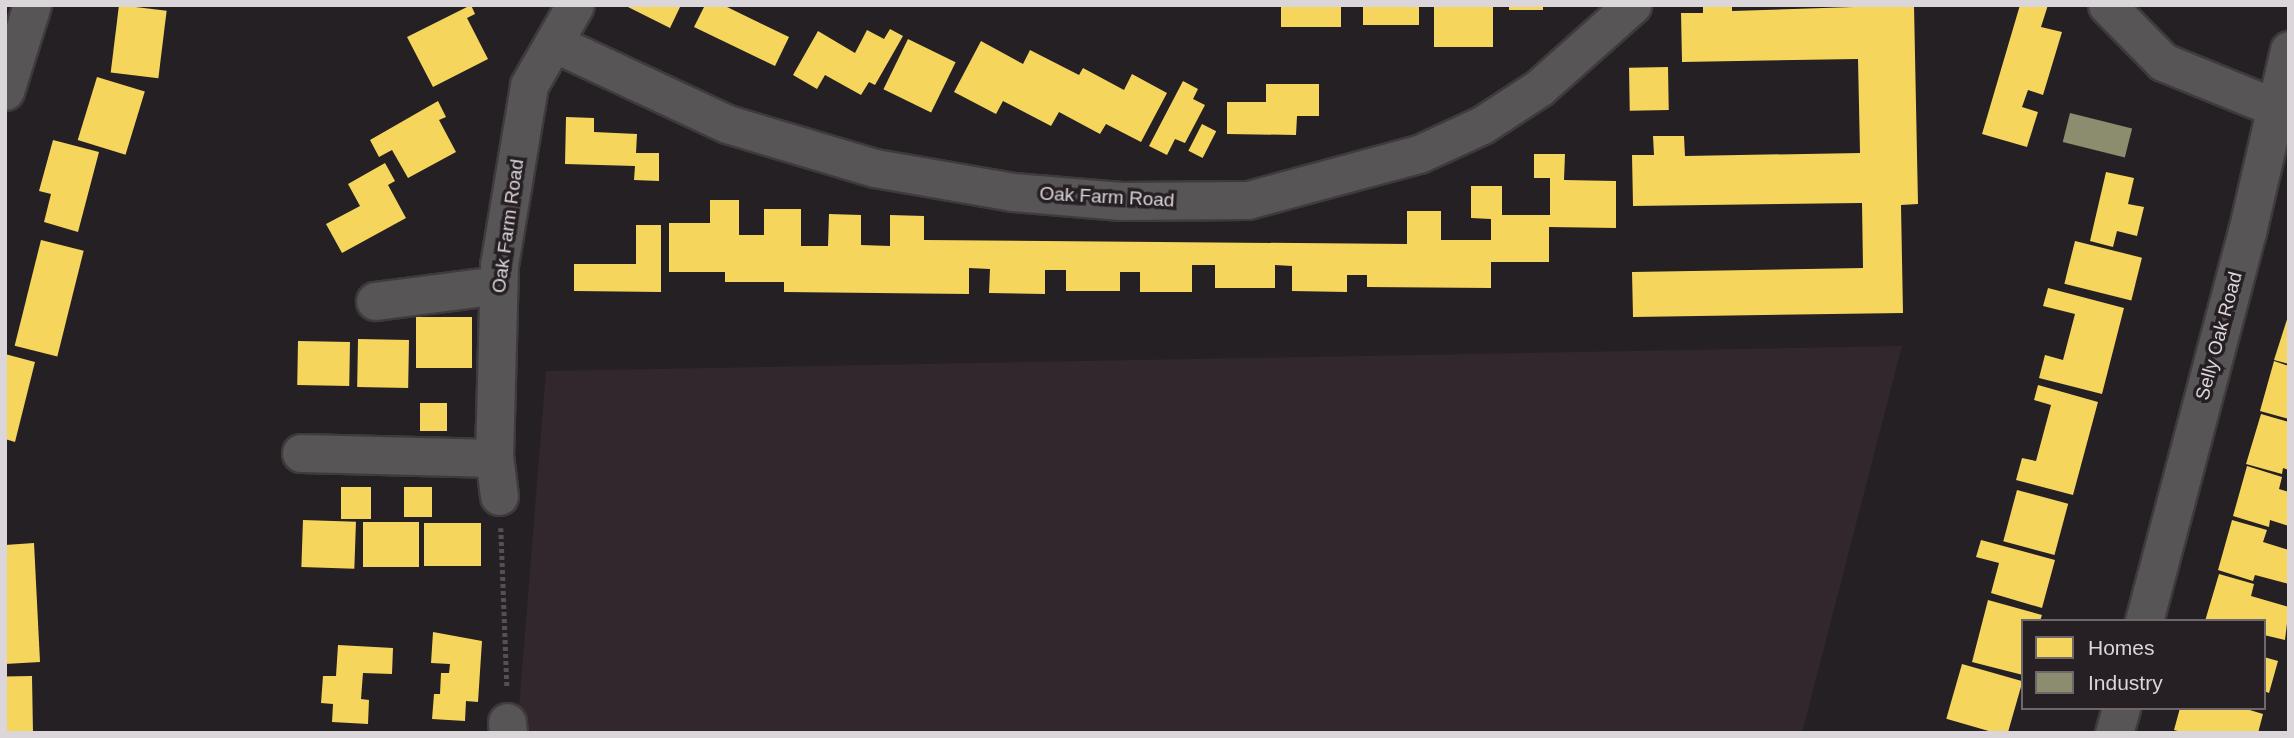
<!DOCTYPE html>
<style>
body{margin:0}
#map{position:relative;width:2294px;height:738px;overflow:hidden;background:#252023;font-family:Helvetica,sans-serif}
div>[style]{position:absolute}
.built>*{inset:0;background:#31272d}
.homes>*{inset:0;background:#f6d55c;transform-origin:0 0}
.industry>*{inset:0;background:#8c8c6e;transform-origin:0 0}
.path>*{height:4.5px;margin-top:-2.25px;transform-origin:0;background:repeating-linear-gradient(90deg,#545153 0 3.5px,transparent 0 7px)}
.roads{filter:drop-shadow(2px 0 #3f3b3d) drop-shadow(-2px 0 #3f3b3d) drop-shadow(0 2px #3f3b3d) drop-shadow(0 -2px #3f3b3d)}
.minor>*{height:37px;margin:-18.5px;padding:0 18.5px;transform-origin:18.5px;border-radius:18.5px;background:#575556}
span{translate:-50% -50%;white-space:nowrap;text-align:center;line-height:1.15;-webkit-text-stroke:7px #261f23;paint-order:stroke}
.street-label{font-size:19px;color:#dbd6d9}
.frame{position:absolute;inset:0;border:7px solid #dbd6d9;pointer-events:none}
.legend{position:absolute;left:2021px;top:619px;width:245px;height:91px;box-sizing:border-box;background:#261f23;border:2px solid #6e686c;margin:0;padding:9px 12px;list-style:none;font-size:21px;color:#dbd6d9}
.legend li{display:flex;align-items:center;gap:14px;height:35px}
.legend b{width:35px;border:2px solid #6e686c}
</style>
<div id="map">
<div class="built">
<i style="clip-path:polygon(1902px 346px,1802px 733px,517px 733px,546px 371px)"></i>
</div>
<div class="homes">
<i style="left:119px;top:5px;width:48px;height:68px;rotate:7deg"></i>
<i style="clip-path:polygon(471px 5px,475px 14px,467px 18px,488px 59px,433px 87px,407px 37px)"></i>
<i style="clip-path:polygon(624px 5px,681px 5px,670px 28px)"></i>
<i style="clip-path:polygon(705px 5px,723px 5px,789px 37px,775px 66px,694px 27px)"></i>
<i style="left:1281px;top:5px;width:60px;height:22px"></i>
<i style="left:1363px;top:5px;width:56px;height:20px"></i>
<i style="left:1434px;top:5px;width:59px;height:42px"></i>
<i style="left:1509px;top:5px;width:34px;height:5px"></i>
<i style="clip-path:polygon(1703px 5px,1732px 5px,1732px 11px,1914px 5px,1918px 204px,1901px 205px,1903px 313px,1633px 317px,1632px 272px,1863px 268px,1862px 203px,1633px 206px,1632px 155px,1654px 155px,1653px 136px,1684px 136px,1685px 156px,1860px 153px,1858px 59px,1682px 62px,1681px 13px,1703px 13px)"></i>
<i style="clip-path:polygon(2020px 5px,2048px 5px,2041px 27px,2062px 32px,2043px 95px,2028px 90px,2022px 107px,2038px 112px,2027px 147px,1982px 134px)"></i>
<i style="clip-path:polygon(890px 29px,903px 36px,875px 85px,869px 82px,861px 95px,825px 75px,817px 89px,793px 75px,818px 31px,855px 53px,867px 30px,884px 39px)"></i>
<i style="left:908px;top:39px;width:53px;height:56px;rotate:26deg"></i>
<i style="clip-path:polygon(981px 41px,1023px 64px,1030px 50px,1079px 75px,1083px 68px,1124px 90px,1132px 74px,1167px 93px,1141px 142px,1106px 124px,1100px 134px,1059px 112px,1051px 126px,1003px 101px,996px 114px,954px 92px)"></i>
<i style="left:1668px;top:67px;width:43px;height:39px;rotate:89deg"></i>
<i style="left:97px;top:77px;width:50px;height:66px;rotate:17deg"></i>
<i style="clip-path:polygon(1183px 81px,1198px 89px,1193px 99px,1205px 105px,1185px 143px,1175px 139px,1167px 155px,1149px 146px)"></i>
<i style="clip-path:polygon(1266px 84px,1319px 84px,1319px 116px,1297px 116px,1296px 135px,1227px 134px,1227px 102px,1266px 102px)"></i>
<i style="clip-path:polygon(438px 101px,446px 117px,439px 120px,456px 152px,408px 178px,392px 150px,379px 157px,370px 140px)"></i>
<i style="clip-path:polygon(566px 117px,594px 118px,594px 132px,637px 134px,636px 153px,659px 153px,659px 181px,634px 180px,635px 166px,565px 164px)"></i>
<i style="left:1202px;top:124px;width:16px;height:30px;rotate:27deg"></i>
<i style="clip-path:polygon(53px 140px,99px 152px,78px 232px,44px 222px,51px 194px,39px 191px)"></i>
<i style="clip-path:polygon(1534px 154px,1565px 154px,1564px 180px,1616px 181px,1616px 228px,1549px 227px,1549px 262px,1491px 262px,1491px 288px,1367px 287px,1367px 275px,1347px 275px,1347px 292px,1292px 291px,1292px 266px,1275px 265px,1275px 288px,1215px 288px,1215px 265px,1192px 265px,1192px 292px,1140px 292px,1140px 272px,1120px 272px,1120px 291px,1066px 291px,1066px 270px,1045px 270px,1045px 294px,989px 293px,990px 269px,969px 268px,969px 294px,784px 292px,784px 282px,725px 282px,725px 272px,669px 272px,669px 223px,710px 223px,710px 200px,739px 200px,739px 235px,764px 235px,764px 209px,801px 209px,801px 246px,828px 246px,829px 214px,861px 215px,861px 245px,890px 246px,890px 215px,924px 216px,924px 240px,1407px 244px,1407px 211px,1441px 211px,1441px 240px,1491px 240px,1491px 219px,1471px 218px,1471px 186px,1502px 186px,1502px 215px,1550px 215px,1550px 178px,1534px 178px)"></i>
<i style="clip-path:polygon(385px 163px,395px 181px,388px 185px,406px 218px,342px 253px,326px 224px,360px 206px,348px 184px)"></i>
<i style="clip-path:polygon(2106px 172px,2134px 178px,2128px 204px,2144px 207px,2137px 236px,2117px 231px,2113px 247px,2090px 241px)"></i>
<i style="clip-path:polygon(636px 225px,661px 225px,661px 292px,574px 291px,574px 264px,636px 264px)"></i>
<i style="left:41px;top:240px;width:44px;height:109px;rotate:14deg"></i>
<i style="left:2075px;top:241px;width:69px;height:44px;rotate:14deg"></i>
<i style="clip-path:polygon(2048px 288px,2124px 308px,2102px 394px,2039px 378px,2045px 355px,2063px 360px,2075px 314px,2043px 306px)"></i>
<i style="clip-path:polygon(2289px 313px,2289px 364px,2274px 360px)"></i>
<i style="left:472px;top:317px;width:51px;height:56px;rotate:90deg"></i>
<i style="left:358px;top:339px;width:51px;height:48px;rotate:1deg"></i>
<i style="left:298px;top:341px;width:52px;height:44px;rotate:1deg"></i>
<i style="clip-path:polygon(5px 354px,35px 362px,15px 442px,5px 439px)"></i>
<i style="clip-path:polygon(2274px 361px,2289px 366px,2289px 419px,2260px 411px)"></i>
<i style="clip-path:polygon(2038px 385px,2098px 402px,2073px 495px,2016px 480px,2022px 458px,2036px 461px,2051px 405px,2034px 400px)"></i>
<i style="left:420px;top:403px;width:27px;height:28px"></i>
<i style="clip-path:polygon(2261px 414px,2289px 422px,2289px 470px,2283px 468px,2282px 474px,2246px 464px)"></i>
<i style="clip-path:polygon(2247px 466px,2282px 477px,2279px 489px,2289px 492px,2289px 526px,2270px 520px,2269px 527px,2233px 516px)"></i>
<i style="left:341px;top:487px;width:30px;height:32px"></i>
<i style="left:404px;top:487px;width:28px;height:30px"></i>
<i style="left:2017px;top:490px;width:53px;height:53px;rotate:15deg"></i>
<i style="left:303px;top:520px;width:53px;height:47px;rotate:2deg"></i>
<i style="clip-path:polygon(2232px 520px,2267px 530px,2263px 542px,2289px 550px,2289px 584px,2255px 575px,2253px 581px,2218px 570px)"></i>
<i style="left:363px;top:522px;width:56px;height:45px"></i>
<i style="left:424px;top:523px;width:57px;height:43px"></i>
<i style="clip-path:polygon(1981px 540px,2055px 560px,2042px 608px,1991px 593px,1999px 563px,1976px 557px)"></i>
<i style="clip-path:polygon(34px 543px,40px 662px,5px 664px,5px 545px)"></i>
<i style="clip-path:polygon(2219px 574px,2254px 584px,2251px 596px,2289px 607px,2285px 640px,2264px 635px,2264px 621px,2205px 621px)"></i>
<i style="clip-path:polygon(1988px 600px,2042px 615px,2040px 621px,2023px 621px,2023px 675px,1972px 662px)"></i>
<i style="clip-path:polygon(433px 632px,482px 641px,478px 702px,466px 701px,465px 721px,432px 719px,434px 694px,440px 694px,441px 673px,449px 673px,450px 664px,431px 663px)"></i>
<i style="clip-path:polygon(338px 645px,393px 648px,392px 674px,363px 673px,361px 699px,369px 700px,368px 724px,332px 722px,333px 704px,321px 703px,323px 676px,336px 676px)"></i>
<i style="clip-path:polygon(2264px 657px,2278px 661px,2269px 693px,2264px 691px)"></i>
<i style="left:1962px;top:664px;width:63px;height:57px;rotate:16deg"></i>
<i style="left:32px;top:676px;width:57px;height:27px;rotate:89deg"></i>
<i style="clip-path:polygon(2180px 708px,2243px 708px,2263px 714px,2258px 733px,2185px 733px,2174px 730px)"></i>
</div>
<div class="industry">
<i style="left:2070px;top:113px;width:64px;height:30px;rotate:14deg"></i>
</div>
<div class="path">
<i style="left:501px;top:528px;width:159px;rotate:87.8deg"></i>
</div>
<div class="roads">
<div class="minor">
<i style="left:2107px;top:5px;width:80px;rotate:45.5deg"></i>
<i style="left:2163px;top:62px;width:120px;rotate:22.1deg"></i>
<i style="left:554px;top:43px;width:191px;rotate:25.1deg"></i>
<i style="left:727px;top:124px;width:154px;rotate:16.6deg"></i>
<i style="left:875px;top:168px;width:140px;rotate:9.9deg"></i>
<i style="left:1013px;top:192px;width:108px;rotate:4.8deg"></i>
<i style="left:1121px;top:201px;width:127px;rotate:-0.5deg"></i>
<i style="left:1248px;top:200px;width:177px;rotate:-15.1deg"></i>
<i style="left:1419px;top:154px;width:69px;rotate:-24.7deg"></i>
<i style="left:1482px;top:125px;width:68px;rotate:-33deg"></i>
<i style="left:1539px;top:88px;width:125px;rotate:-41.7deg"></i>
<i style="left:5px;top:91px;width:90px;rotate:-72.6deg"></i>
<i style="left:375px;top:301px;width:124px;rotate:-7.4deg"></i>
<i style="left:301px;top:453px;width:193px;rotate:1.5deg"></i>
<i style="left:499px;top:496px;width:38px;rotate:-97deg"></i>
<i style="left:494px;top:458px;width:193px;rotate:-88.5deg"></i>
<i style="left:499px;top:265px;width:182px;rotate:-80.5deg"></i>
<i style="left:529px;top:85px;width:92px;rotate:-60.1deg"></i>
<i style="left:2144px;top:621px;width:402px;rotate:-75.2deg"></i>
<i style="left:2247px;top:232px;width:187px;rotate:-77deg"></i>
<i style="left:507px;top:722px;width:11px;rotate:85deg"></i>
<i style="left:2114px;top:733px;width:26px;rotate:-74deg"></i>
</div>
</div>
<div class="street-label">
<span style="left:1107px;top:197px;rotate:3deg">Oak Farm Road</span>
<span style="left:508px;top:226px;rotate:-82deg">Oak Farm Road</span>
<span style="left:2219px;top:336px;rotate:-75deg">Selly Oak Road</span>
</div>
<div class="frame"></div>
<ul class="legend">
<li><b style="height:19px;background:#f6d55c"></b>Homes</li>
<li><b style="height:19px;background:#8c8c6e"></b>Industry</li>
</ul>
</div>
